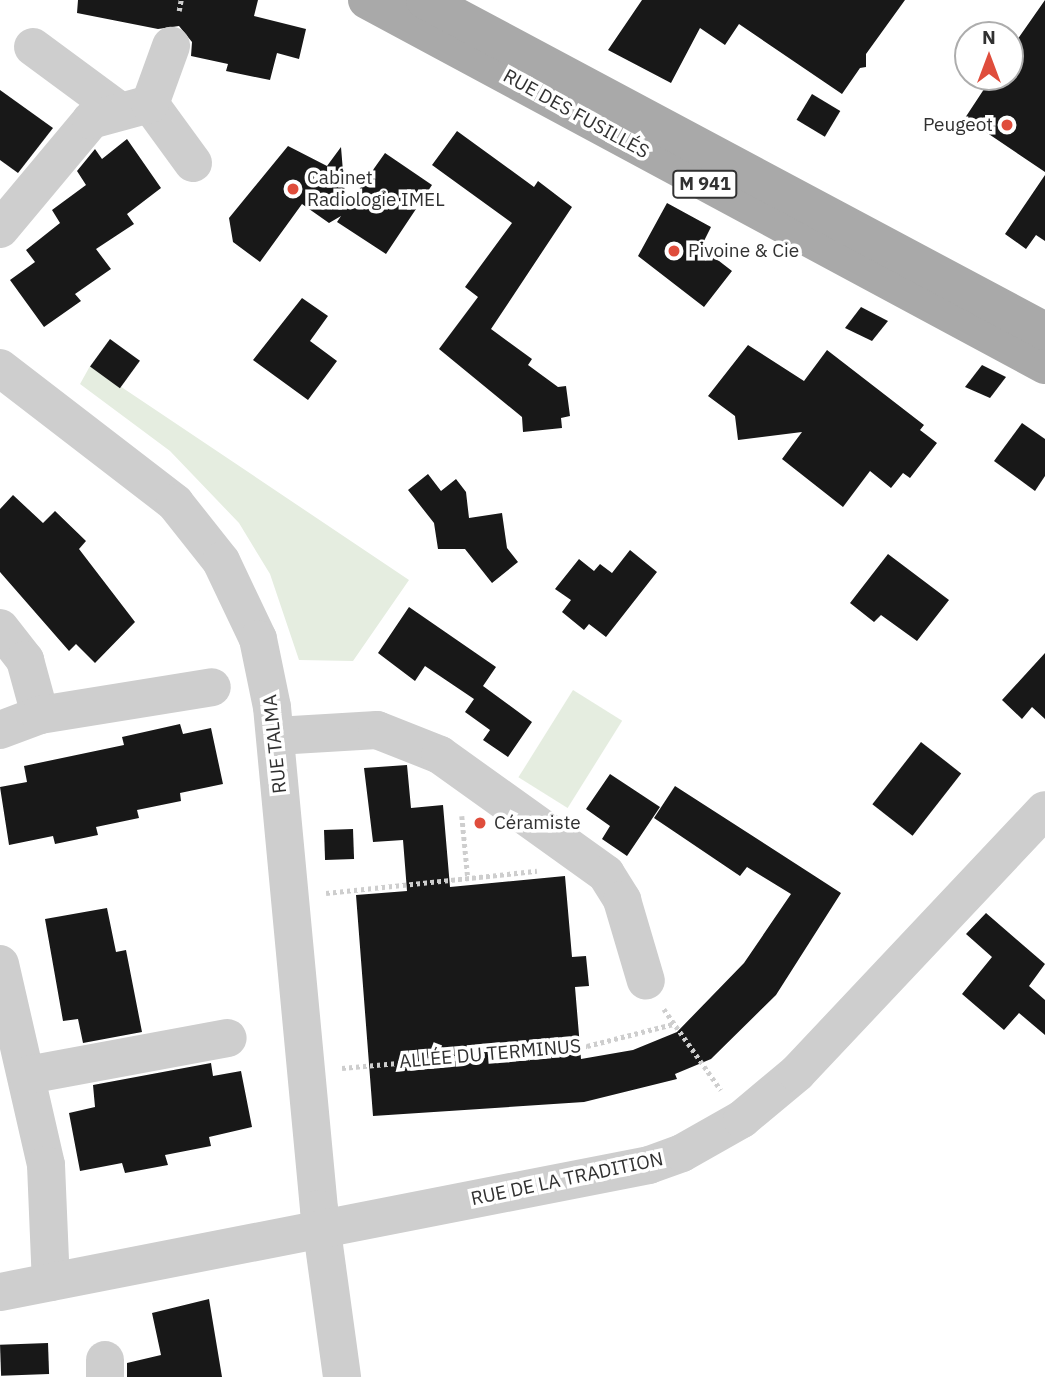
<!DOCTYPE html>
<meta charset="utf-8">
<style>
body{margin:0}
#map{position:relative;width:1045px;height:1377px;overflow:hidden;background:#fff;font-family:"IBM Plex Sans",sans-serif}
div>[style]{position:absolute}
.green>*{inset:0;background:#e5ede0;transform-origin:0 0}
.building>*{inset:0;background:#181818;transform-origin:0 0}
.path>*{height:4.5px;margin-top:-2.25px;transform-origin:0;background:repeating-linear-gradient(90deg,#cecece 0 3.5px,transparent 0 7px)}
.minor>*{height:38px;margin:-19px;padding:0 19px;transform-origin:19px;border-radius:19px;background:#cecece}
.major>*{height:38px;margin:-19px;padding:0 19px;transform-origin:19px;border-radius:19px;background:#a9a9a9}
.dots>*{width:19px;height:19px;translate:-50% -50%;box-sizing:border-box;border:4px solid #fff;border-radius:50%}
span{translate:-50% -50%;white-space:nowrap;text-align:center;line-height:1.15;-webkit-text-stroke:7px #fff;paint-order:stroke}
.shield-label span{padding:2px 5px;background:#fff;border:2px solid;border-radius:5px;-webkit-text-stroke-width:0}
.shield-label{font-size:18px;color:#313131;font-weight:700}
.street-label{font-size:19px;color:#313131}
.poi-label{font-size:19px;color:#313131}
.right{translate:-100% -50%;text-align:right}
.left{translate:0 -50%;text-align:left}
.north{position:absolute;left:954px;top:21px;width:70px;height:70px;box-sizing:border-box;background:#fff;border:2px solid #adadad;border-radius:50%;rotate:0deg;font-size:19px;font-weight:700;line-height:28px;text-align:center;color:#313131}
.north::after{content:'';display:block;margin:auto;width:24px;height:32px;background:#df4d3c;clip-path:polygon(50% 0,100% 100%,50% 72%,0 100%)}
</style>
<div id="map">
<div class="green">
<i style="clip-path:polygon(90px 366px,409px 580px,353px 661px,299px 660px,270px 574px,239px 523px,170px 451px,80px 384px)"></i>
<i style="left:573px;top:690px;width:58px;height:103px;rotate:32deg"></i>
</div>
<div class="building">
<i style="clip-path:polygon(78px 0,258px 0,254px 16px,306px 29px,299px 59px,277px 53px,270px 80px,226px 71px,228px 64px,191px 56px,192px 42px,179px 26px,158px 29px,77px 13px)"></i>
<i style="clip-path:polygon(642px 0,905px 0,866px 54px,866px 67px,860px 68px,842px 94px,739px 24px,725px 45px,700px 28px,671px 83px,608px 50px)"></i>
<i style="clip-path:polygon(1045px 0,1045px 172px,965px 118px,992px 77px,1010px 77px,1010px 50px)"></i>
<i style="clip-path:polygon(0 90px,53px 128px,18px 173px,0 160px)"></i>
<i style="left:812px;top:94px;width:33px;height:30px;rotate:31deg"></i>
<i style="clip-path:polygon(457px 131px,534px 187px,538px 181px,572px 207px,491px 329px,532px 359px,528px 365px,558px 387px,566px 386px,570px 416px,561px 418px,562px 428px,523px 432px,522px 417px,439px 349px,478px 297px,465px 287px,512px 223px,432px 165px)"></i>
<i style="clip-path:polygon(127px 139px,161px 188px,127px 214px,134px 224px,96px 249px,111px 269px,75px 294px,81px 301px,44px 327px,10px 280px,35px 262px,26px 250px,60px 223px,52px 210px,86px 185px,77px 171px,95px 149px,102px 159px)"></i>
<i style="clip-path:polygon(288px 146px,327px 166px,341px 147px,346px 208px,385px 153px,432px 185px,386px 254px,337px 222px,341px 216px,329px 223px,302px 204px,260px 262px,233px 242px,229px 218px)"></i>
<i style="clip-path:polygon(1045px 175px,1045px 241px,1036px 235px,1026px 249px,1005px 234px)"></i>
<i style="clip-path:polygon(667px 203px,711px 227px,701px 247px,732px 271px,704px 307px,638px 256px)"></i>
<i style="clip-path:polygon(302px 298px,328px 316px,310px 341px,337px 361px,308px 400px,253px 360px)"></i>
<i style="clip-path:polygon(861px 307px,888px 321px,872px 341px,845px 328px)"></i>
<i style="left:110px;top:339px;width:37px;height:34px;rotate:36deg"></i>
<i style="clip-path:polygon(748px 345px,804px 381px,827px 350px,924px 425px,920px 430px,937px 443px,910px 478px,903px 473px,891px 488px,870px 471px,843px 507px,782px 459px,802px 432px,738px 440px,735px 416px,708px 396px)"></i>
<i style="clip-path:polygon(982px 365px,1006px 377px,990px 398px,965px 387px)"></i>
<i style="clip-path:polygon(1022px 423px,1045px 439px,1045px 476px,1035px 491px,994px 461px)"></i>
<i style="clip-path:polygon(428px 474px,441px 491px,456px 479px,466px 492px,469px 518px,502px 513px,507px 548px,518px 562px,492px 583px,465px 549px,438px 549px,434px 523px,408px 490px)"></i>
<i style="clip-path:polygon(13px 495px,43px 523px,55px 511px,86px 541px,79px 549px,135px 622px,95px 663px,76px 644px,69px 651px,0 572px,0 509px)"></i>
<i style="clip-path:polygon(630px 550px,657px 572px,606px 637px,589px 624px,584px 630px,562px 612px,571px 600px,555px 589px,579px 559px,594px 571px,600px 564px,612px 573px)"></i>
<i style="clip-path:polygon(888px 554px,949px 600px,917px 641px,881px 615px,874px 622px,850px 603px)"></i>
<i style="clip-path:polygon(409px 607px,496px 667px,483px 686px,532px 722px,508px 757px,483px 740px,490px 730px,465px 712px,474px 699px,425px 666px,415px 681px,378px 653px)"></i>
<i style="clip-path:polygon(1045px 653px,1045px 719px,1032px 707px,1022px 719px,1002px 700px)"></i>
<i style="clip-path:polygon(180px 724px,183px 734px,211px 728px,223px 784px,180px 793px,181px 801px,137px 810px,139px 818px,96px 827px,98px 835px,55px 844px,53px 836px,9px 845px,0 787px,27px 782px,24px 766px,124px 745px,122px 737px)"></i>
<i style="left:921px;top:742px;width:51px;height:79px;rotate:38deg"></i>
<i style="clip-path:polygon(407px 765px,411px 808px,443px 805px,450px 887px,565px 876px,572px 957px,586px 956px,589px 986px,575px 987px,581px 1059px,633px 1050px,677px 1032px,744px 963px,791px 894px,747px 867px,740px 876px,654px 818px,675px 786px,841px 893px,776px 995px,711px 1059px,675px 1074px,677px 1079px,584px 1102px,373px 1116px,356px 895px,407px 891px,403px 840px,373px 842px,364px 768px)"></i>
<i style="clip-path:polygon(610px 774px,660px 807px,627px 856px,602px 839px,610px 826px,586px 809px)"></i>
<i style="left:353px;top:829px;width:30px;height:29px;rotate:88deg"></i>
<i style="clip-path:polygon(107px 908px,116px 952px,126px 950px,142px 1032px,83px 1043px,78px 1019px,63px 1021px,45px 919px)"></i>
<i style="clip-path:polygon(986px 913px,1045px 964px,1029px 986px,1045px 1000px,1045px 1035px,1019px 1013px,1004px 1030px,962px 994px,992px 957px,966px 934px)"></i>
<i style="clip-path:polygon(211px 1063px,213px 1076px,241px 1071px,252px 1127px,209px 1137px,211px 1146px,165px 1155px,168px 1165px,125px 1173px,122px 1163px,80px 1171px,69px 1113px,95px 1107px,93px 1085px)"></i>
<i style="clip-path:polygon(209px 1299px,222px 1377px,127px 1377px,127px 1363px,161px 1355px,152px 1313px)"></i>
<i style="left:48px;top:1343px;width:31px;height:48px;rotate:88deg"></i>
</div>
<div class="path">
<i style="left:179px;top:11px;width:11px;rotate:-80deg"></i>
<i style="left:462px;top:816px;width:62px;rotate:84.5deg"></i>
<i style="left:326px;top:893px;width:212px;rotate:-6deg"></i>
<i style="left:664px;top:1009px;width:99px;rotate:54.9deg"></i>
<i style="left:342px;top:1068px;width:246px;rotate:-5.1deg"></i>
<i style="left:587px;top:1046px;width:89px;rotate:-14.3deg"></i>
</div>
<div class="minor">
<i style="left:33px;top:47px;width:104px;rotate:36.4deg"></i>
<i style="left:150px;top:104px;width:73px;rotate:53.9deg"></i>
<i style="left:0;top:229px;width:142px;rotate:-50.1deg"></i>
<i style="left:91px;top:120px;width:61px;rotate:-15.2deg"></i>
<i style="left:150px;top:104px;width:62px;rotate:-70.1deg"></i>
<i style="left:0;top:368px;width:221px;rotate:37.6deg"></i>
<i style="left:175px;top:503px;width:74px;rotate:51.6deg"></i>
<i style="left:221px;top:561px;width:86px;rotate:64.6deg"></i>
<i style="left:258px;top:639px;width:69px;rotate:78.4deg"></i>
<i style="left:272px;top:707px;width:504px;rotate:84.65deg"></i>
<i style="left:319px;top:1209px;width:170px;rotate:82.2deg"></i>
<i style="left:0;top:628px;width:41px;rotate:52deg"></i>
<i style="left:25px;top:660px;width:57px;rotate:74.7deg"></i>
<i style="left:0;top:730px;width:43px;rotate:-20.6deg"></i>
<i style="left:40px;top:715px;width:174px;rotate:-9.2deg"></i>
<i style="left:276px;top:736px;width:101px;rotate:-3.4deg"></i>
<i style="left:377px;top:730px;width:68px;rotate:21.6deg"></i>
<i style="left:440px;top:755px;width:204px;rotate:35.6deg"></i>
<i style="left:606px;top:874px;width:31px;rotate:58deg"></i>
<i style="left:622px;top:900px;width:84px;rotate:73.5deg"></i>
<i style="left:0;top:964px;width:206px;rotate:77.1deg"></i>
<i style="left:46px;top:1165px;width:117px;rotate:87.6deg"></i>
<i style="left:28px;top:1075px;width:203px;rotate:-10.5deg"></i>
<i style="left:0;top:1292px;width:661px;rotate:-11.07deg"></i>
<i style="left:649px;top:1165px;width:35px;rotate:-20deg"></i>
<i style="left:682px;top:1153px;width:69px;rotate:-29.5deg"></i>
<i style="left:742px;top:1119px;width:72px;rotate:-39.9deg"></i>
<i style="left:797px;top:1073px;width:361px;rotate:-46.7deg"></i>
<i style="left:105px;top:1377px;width:17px;rotate:-90deg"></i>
</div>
<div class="major">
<i style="left:367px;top:0;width:770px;rotate:28.3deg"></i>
<i style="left:425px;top:0;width:703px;rotate:28.1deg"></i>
</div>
<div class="dots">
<i style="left:1007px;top:125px;background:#df4d3c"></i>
<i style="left:293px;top:189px;background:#df4d3c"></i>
<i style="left:674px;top:251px;background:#df4d3c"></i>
<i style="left:480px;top:823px;background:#df4d3c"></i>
</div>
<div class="shield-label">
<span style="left:705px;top:184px">M 941</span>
</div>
<div class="street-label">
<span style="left:576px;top:114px;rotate:29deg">RUE DES FUSILLÉS</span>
<span style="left:275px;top:744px;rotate:-96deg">RUE TALMA</span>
<span style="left:490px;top:1054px;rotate:-5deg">ALLÉE DU TERMINUS</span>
<span style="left:567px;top:1179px;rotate:-12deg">RUE DE LA TRADITION</span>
</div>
<div class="poi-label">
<span class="right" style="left:993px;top:125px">Peugeot</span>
<span class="left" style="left:307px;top:189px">Cabinet<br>Radiologie IMEL</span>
<span class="left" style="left:688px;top:251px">Pivoine &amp; Cie</span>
<span class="left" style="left:494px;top:823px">Céramiste</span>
</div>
<div class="north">N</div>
</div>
